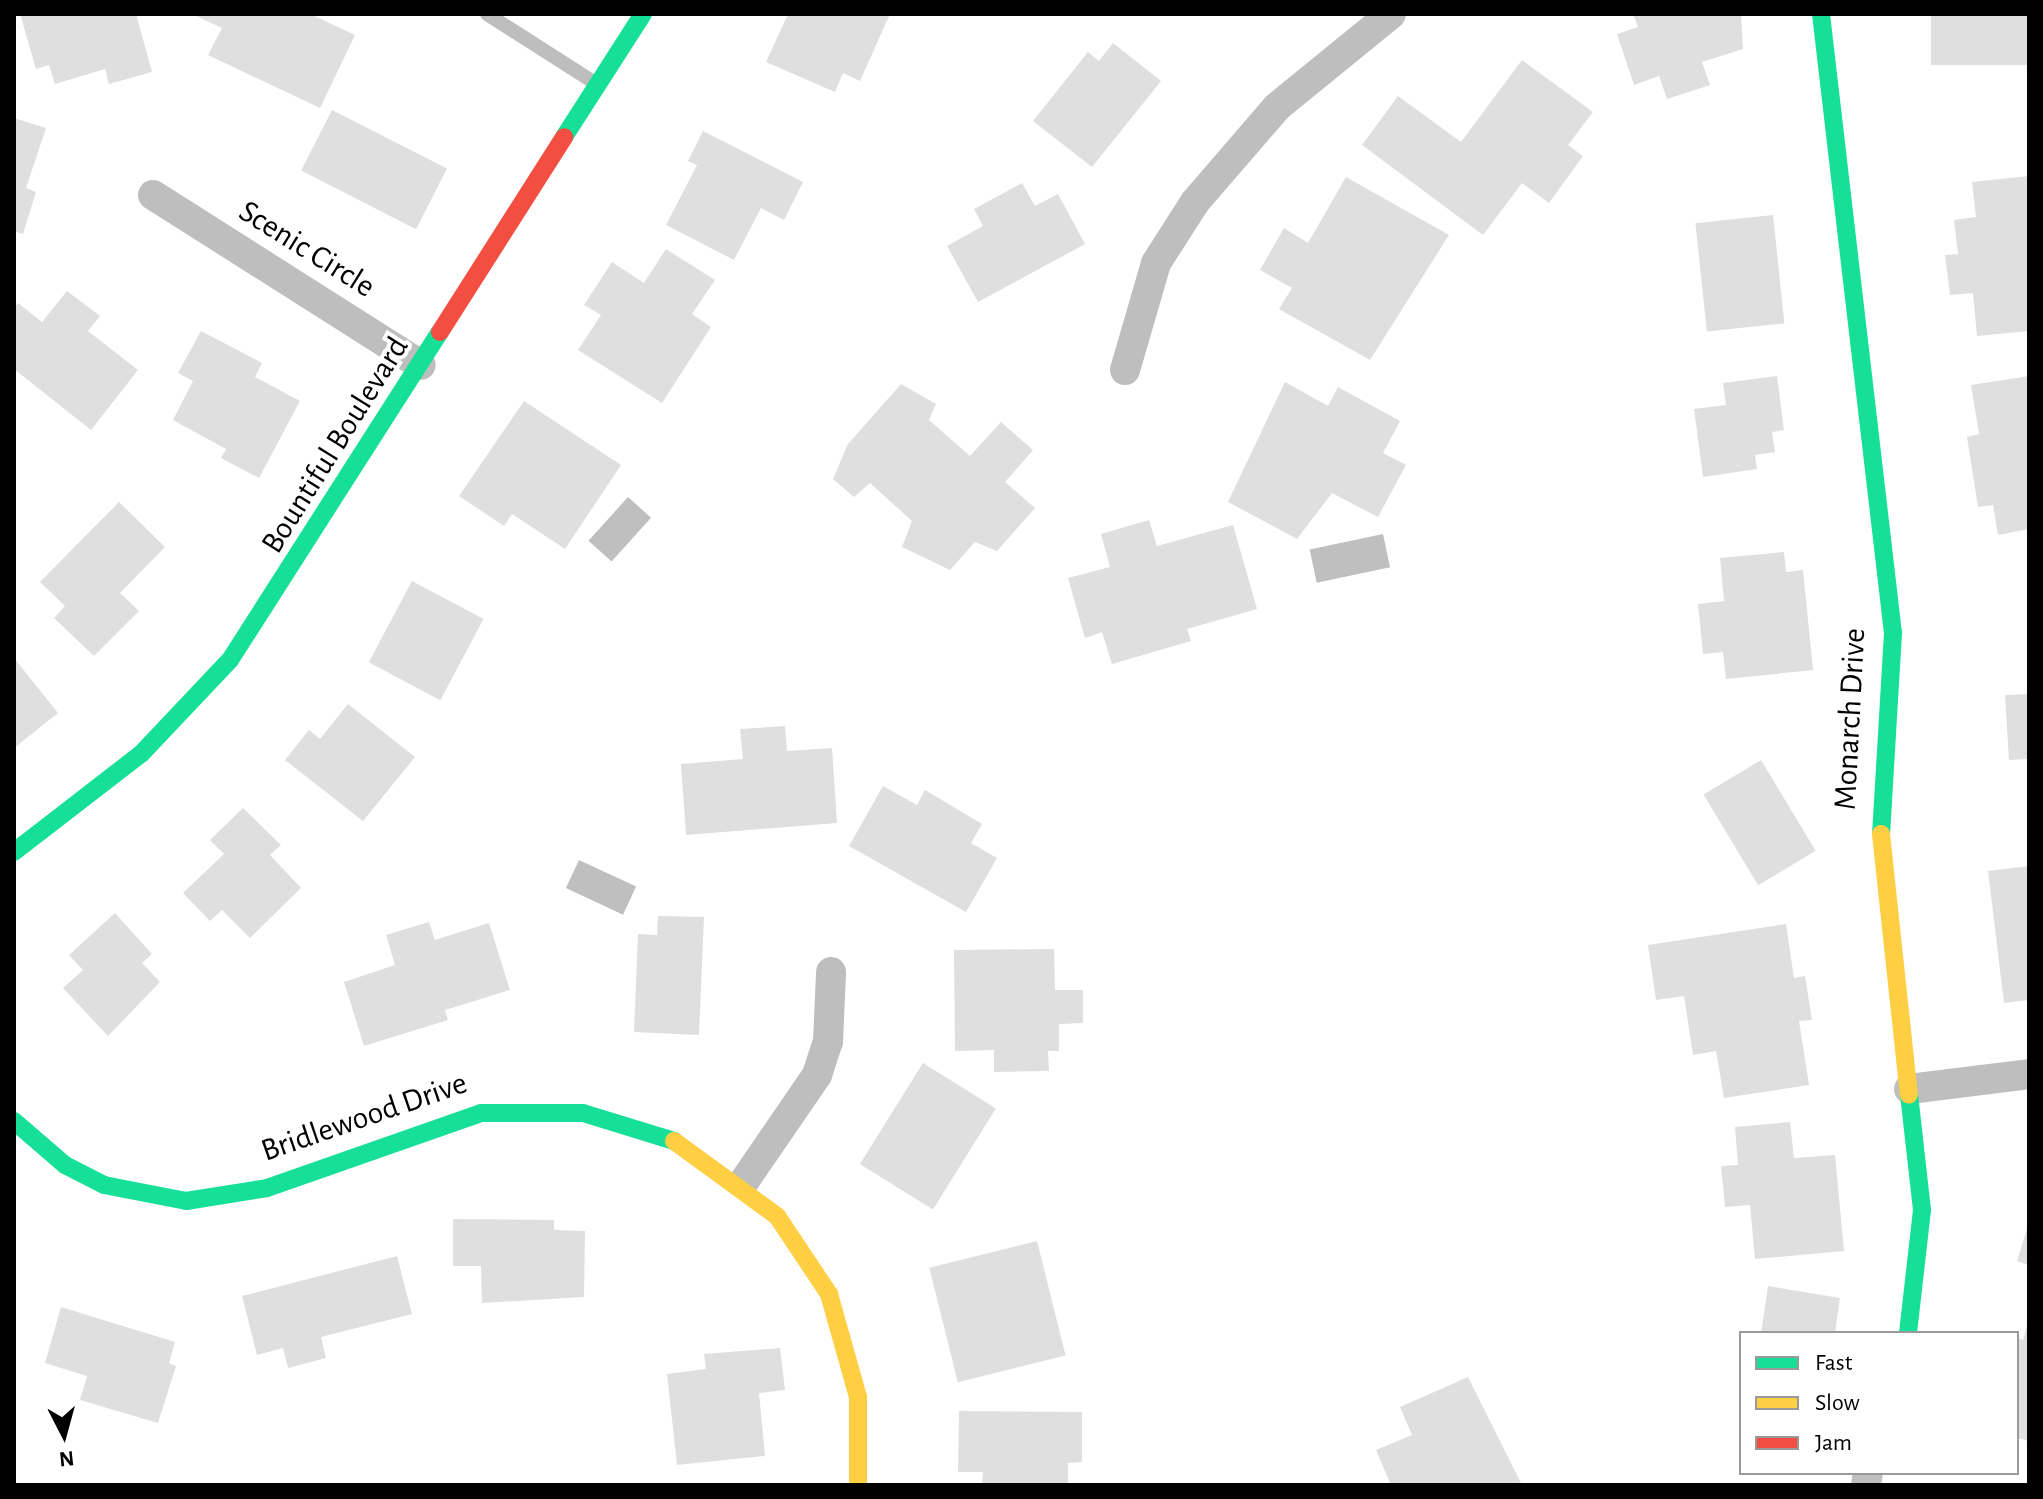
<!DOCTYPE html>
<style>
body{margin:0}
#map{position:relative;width:2043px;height:1499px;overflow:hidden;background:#fff;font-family:"Alegreya Sans",sans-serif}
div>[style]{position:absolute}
.water>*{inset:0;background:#bfbfbf;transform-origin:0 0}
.building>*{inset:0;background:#dfdfdf;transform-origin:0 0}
.lane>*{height:14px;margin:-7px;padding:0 7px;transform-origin:7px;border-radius:7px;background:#bebebe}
.street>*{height:30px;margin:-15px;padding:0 15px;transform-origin:15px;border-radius:15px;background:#bebebe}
.fast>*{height:18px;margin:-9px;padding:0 9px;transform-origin:9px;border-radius:9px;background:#16e098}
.slow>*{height:18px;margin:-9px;padding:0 9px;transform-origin:9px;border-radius:9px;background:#ffcf43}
.jam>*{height:18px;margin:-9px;padding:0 9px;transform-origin:9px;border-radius:9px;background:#f24e42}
span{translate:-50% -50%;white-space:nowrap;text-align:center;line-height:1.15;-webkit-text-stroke:8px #fff;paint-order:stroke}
.street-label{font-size:32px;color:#000}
.frame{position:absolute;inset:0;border:16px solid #000;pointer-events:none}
.legend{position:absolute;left:1739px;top:1331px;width:280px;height:144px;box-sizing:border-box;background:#fff;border:2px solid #999;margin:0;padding:10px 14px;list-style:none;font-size:24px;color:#000}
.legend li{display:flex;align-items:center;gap:16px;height:40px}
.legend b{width:40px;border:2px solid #999}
.north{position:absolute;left:24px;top:1395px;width:80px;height:80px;-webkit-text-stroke:6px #fff;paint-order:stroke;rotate:174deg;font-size:22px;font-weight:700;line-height:32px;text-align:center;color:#000}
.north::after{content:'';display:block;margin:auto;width:28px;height:36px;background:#000;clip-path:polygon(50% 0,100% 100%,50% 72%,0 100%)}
</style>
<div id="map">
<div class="water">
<i style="left:628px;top:497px;width:31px;height:59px;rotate:42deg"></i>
<i style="left:1383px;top:534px;width:34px;height:75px;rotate:78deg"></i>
<i style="left:579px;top:860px;width:63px;height:31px;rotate:25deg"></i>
</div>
<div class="building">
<i style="clip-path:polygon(20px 14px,136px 14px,152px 72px,109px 84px,105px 69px,55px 84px,49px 65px,36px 69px)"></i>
<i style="clip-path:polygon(192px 14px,310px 14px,355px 35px,320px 108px,208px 55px,222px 28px)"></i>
<i style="clip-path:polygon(788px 14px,890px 14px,860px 81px,843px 73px,835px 92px,766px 62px)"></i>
<i style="clip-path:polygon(1633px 14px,1741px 14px,1743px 49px,1702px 62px,1710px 85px,1667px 99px,1659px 76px,1634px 85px,1617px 34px,1638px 27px)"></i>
<i style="left:1931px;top:14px;width:98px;height:51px"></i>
<i style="clip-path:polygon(1113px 43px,1161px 81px,1092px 167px,1033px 121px,1088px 52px,1099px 61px)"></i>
<i style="clip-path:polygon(1522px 60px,1593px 112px,1568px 145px,1583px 156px,1549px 203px,1522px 183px,1483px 235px,1362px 145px,1398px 96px,1461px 142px)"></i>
<i style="left:332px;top:110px;width:129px;height:68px;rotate:27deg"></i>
<i style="clip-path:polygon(14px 118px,46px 128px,26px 188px,36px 192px,23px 234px,14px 231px)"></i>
<i style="clip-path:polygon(703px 131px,803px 182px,784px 220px,761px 208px,734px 260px,666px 225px,697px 165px,688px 161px)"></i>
<i style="clip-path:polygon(2029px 176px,2029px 331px,1977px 336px,1973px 293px,1950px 295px,1945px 255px,1958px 254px,1954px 220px,1976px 217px,1972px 182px)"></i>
<i style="clip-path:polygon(1346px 177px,1449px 235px,1370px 360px,1279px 309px,1292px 288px,1260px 270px,1284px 228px,1308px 243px)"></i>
<i style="clip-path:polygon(1022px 183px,1035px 206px,1058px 194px,1085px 244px,978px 302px,947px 246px,983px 226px,974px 209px)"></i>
<i style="left:1773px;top:215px;width:109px;height:78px;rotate:84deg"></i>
<i style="clip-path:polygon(666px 249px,715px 280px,692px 314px,711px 327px,662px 403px,578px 350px,601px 315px,584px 305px,612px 262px,644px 283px)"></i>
<i style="clip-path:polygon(67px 291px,100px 316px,88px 331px,138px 370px,91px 430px,14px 369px,14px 308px,18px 303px,42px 322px)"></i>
<i style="clip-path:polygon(201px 331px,262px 363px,255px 377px,300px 401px,259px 478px,221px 458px,226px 449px,173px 420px,193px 381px,178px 373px)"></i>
<i style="clip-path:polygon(1777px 376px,1784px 430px,1772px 432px,1775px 452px,1755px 455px,1757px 469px,1703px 477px,1694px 409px,1726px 405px,1723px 383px)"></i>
<i style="clip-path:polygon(2029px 376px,2029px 529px,1998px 535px,1993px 505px,1978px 507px,1967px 437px,1979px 434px,1971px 385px)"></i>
<i style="clip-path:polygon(1285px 382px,1328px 406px,1338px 387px,1400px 421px,1383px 453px,1406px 465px,1378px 517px,1332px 493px,1297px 539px,1228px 502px)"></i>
<i style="clip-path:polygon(901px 384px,936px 404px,929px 420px,970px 456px,1001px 422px,1033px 450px,1005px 482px,1035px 508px,997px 551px,975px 542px,950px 570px,902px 547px,912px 521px,870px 483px,854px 497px,833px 479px,848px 444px)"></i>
<i style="clip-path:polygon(524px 401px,621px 465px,565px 549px,512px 514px,504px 526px,459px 496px)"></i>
<i style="clip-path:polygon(119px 502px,165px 547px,120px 593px,139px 611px,94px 656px,54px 618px,65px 606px,40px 582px)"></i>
<i style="clip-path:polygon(1149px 520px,1157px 546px,1233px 525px,1257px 609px,1187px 629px,1191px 641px,1112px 664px,1102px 632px,1085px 638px,1068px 578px,1110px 567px,1101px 534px)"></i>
<i style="clip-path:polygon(1784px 552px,1786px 572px,1803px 570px,1813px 670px,1726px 679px,1723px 652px,1703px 654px,1698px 604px,1724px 601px,1720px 558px)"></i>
<i style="left:412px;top:581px;width:81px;height:92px;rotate:28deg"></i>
<i style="clip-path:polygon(14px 658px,58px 713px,14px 748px)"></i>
<i style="clip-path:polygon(2029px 694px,2029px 759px,2009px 760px,2005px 695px)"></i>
<i style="clip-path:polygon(348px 704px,415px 757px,363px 821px,285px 760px,309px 730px,320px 739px)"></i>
<i style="clip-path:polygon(785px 726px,787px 751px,832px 748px,837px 823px,686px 835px,681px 764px,743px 759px,740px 729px)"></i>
<i style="left:1761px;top:760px;width:106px;height:67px;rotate:59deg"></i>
<i style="clip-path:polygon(883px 786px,917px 805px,925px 790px,982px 824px,971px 843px,997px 858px,966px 912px,849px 846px)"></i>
<i style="clip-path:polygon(243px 808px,281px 845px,270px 855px,301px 888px,250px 938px,222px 910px,210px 921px,183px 893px,224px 854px,210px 840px)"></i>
<i style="clip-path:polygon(2029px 866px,2029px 1000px,2004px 1003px,1988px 871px)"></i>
<i style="clip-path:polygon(115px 913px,152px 954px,142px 963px,160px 982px,108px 1036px,63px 988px,83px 970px,69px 955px)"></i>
<i style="clip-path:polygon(658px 916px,704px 917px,699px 1035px,634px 1032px,638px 934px,657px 935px)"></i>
<i style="clip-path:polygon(429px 922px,435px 940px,489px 923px,510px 990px,445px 1010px,448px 1020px,364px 1046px,344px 982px,395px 965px,386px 935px)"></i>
<i style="clip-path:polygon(1786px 924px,1794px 978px,1805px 976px,1812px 1020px,1799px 1021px,1809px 1085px,1724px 1098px,1716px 1051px,1693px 1055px,1684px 996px,1656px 1000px,1648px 945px)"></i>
<i style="clip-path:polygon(1054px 949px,1055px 990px,1083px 990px,1083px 1023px,1059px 1024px,1059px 1051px,1048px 1051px,1049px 1071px,994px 1072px,994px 1050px,955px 1051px,954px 950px)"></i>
<i style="left:923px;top:1063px;width:86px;height:119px;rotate:32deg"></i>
<i style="clip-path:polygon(1790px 1122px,1794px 1158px,1835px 1155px,1844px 1251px,1755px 1259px,1750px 1205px,1725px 1207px,1721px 1166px,1738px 1165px,1735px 1127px)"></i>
<i style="clip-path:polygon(453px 1219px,554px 1220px,554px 1230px,585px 1231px,584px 1297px,482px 1303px,481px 1266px,453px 1266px)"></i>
<i style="clip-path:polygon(2028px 1225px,2029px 1225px,2029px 1265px,2017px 1261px)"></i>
<i style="left:1037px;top:1241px;width:118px;height:111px;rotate:76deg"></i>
<i style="clip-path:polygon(397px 1256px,412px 1314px,321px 1337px,326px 1358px,288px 1368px,283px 1348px,257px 1355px,242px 1296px)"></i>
<i style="clip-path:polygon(1768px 1286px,1840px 1298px,1835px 1333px,1761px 1333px)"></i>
<i style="clip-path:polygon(61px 1307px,175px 1342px,169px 1363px,176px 1366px,158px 1423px,80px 1400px,87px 1376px,45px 1363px)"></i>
<i style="clip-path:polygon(2028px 1323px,2029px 1323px,2029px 1441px,2017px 1438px,2017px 1338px,2023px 1340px)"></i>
<i style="clip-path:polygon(780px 1348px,785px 1390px,759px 1393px,765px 1456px,677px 1465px,667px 1374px,706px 1369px,704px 1354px)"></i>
<i style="clip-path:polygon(1468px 1377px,1522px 1485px,1391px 1485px,1376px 1450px,1412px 1435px,1400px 1407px)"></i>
<i style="clip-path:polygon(959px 1411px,1082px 1412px,1082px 1462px,1068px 1463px,1068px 1485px,982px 1485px,983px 1472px,958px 1472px)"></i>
</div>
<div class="lane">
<i style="left:487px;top:14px;width:128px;rotate:32.6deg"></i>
</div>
<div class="street">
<i style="left:153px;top:195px;width:317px;rotate:32.4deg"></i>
<i style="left:1125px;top:370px;width:111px;rotate:-73.8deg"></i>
<i style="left:1156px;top:263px;width:72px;rotate:-57.4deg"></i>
<i style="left:1195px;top:202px;width:125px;rotate:-49.2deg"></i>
<i style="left:1277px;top:107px;width:147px;rotate:-39.2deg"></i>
<i style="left:1909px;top:1089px;width:121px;rotate:-7.1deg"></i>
<i style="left:743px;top:1183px;width:131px;rotate:-55.6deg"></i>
<i style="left:817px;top:1075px;width:35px;rotate:-72deg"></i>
<i style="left:828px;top:1042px;width:70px;rotate:-87.5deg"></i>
<i style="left:1866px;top:1485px;width:12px;rotate:-81deg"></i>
</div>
<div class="fast">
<i style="left:1821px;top:14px;width:623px;rotate:83.37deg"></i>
<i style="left:1893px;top:633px;width:201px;rotate:93.4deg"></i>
<i style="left:564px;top:137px;width:146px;rotate:-57.3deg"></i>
<i style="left:14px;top:852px;width:160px;rotate:-37.7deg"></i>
<i style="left:141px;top:754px;width:129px;rotate:-46.6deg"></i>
<i style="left:230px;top:660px;width:389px;rotate:-57.4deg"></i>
<i style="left:14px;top:1121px;width:67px;rotate:40.8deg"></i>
<i style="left:65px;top:1165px;width:44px;rotate:27.1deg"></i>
<i style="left:104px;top:1185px;width:84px;rotate:11deg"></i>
<i style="left:186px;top:1201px;width:82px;rotate:-9.1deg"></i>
<i style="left:267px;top:1188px;width:227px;rotate:-19.3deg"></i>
<i style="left:481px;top:1113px;width:102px"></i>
<i style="left:583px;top:1113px;width:95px;rotate:17.1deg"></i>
<i style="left:1908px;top:1333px;width:124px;rotate:-83.5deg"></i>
<i style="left:1922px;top:1210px;width:117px;rotate:-96.4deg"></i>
</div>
<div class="slow">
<i style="left:1881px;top:834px;width:262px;rotate:83.9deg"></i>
<i style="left:674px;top:1141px;width:127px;rotate:36.1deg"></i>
<i style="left:777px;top:1216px;width:94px;rotate:56.3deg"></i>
<i style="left:829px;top:1294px;width:107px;rotate:74.3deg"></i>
<i style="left:858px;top:1397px;width:88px;rotate:90deg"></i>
</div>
<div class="jam">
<i style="left:440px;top:332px;width:231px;rotate:-57.5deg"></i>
</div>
<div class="street-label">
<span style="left:307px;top:249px;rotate:32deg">Scenic Circle</span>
<span style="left:335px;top:445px;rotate:-58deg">Bountiful Boulevard</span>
<span style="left:1850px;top:719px;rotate:-87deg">Monarch Drive</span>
<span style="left:364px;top:1117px;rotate:-19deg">Bridlewood Drive</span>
</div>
<div class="frame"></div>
<ul class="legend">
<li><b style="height:10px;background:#16e098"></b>Fast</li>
<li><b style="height:10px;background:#ffcf43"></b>Slow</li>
<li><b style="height:10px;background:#f24e42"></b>Jam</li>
</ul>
<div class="north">N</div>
</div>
